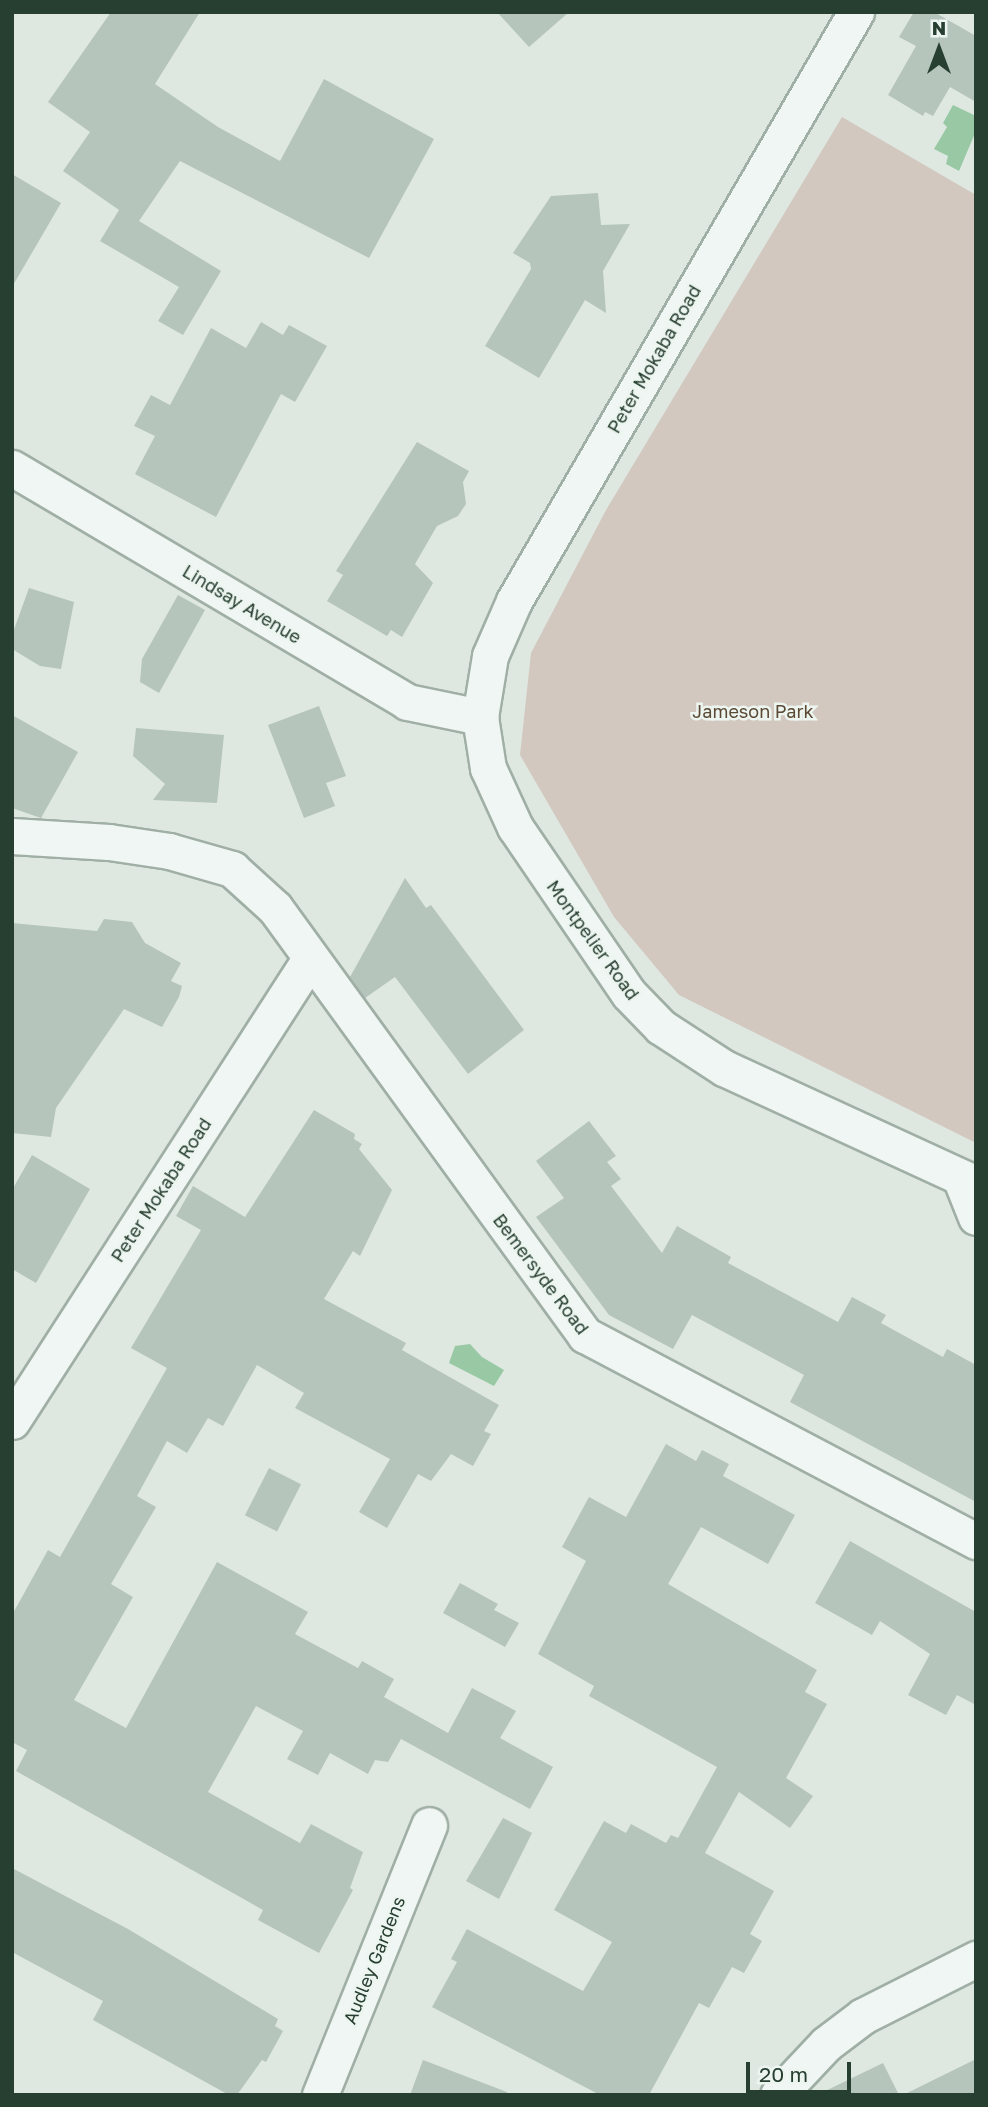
<!DOCTYPE html>
<style>
body{margin:0}
#map{position:relative;width:988px;height:2107px;overflow:hidden;background:#dee8e1;font-family:"Golos Text",sans-serif}
div>[style]{position:absolute}
.green>*{inset:0;background:#d2c8bf}
.water>*{inset:0;background:#98c9a4}
.building>*{inset:0;background:#b5c5bb;transform-origin:0 0}
.roads{filter:drop-shadow(2px 0 #a0afa5) drop-shadow(-2px 0 #a0afa5) drop-shadow(0 2px #a0afa5) drop-shadow(0 -2px #a0afa5)}
.street>*{height:35px;margin:-17.5px;padding:0 17.5px;transform-origin:17.5px;border-radius:17.5px;background:#f0f6f3}
span{translate:-50% -50%;white-space:nowrap;text-align:center;line-height:1.15;-webkit-text-stroke:5px #edf5f0;paint-order:stroke}
.street-label{font-size:18px;color:#273f30}
.park-label{font-size:18px;color:#5b4934}
.frame{position:absolute;inset:0;border:14px solid #273f30;pointer-events:none}
.north{position:absolute;left:904px;top:14px;width:70px;height:70px;-webkit-text-stroke:5px #edf5f0;paint-order:stroke;rotate:0deg;font-size:19px;font-weight:700;line-height:28px;text-align:center;color:#273f30}
.north::after{content:'';display:block;margin:auto;width:24px;height:32px;background:#273f30;clip-path:polygon(50% 0,100% 100%,50% 72%,0 100%)}
.scale{position:absolute;left:746px;top:2062px;width:105px;height:32px;box-sizing:border-box;border:4px solid #273f30;border-top:0;padding-left:9px;font-size:21px;line-height:24px;white-space:nowrap;color:#273f30;-webkit-text-stroke:5px #edf5f0;paint-order:stroke}
</style>
<div id="map">
<div class="green">
<i style="clip-path:polygon(842px 117px,976px 195px,976px 1143px,679px 995px,614px 917px,520px 755px,531px 653px,606px 510px)"></i>
</div>
<div class="water">
<i style="clip-path:polygon(953px 105px,976px 116px,976px 131px,959px 171px,946px 164px,948px 156px,934px 149px,947px 127px,943px 123px)"></i>
<i style="clip-path:polygon(470px 1344px,482px 1357px,504px 1370px,494px 1386px,449px 1363px,455px 1346px)"></i>
</div>
<div class="building">
<i style="clip-path:polygon(111px 12px,200px 12px,155px 84px,218px 127px,280px 161px,324px 79px,434px 139px,369px 258px,180px 161px,139px 221px,221px 271px,183px 335px,158px 321px,179px 287px,100px 241px,119px 210px,63px 171px,90px 132px,48px 102px)"></i>
<i style="clip-path:polygon(497px 12px,569px 12px,529px 47px)"></i>
<i style="clip-path:polygon(914px 12px,934px 12px,976px 36px,976px 102px,950px 87px,933px 116px,925px 112px,923px 116px,888px 95px,916px 46px,899px 37px)"></i>
<i style="clip-path:polygon(12px 174px,61px 203px,12px 287px)"></i>
<i style="clip-path:polygon(598px 193px,601px 225px,630px 224px,603px 271px,606px 313px,585px 300px,539px 378px,485px 346px,531px 269px,530px 263px,513px 253px,551px 196px)"></i>
<i style="clip-path:polygon(261px 322px,283px 335px,289px 325px,327px 346px,295px 402px,281px 394px,216px 517px,135px 474px,155px 436px,134px 426px,151px 395px,170px 405px,211px 328px,246px 348px)"></i>
<i style="clip-path:polygon(417px 442px,469px 471px,463px 482px,466px 504px,458px 516px,437px 526px,415px 564px,433px 583px,402px 637px,391px 630px,387px 636px,327px 601px,343px 575px,336px 571px)"></i>
<i style="clip-path:polygon(29px 588px,74px 602px,61px 669px,40px 666px,12px 649px,12px 635px)"></i>
<i style="clip-path:polygon(178px 595px,205px 610px,159px 693px,140px 682px,142px 659px)"></i>
<i style="clip-path:polygon(319px 706px,346px 776px,326px 783px,335px 806px,304px 818px,268px 725px)"></i>
<i style="clip-path:polygon(12px 715px,78px 752px,41px 818px,12px 808px)"></i>
<i style="clip-path:polygon(136px 728px,224px 735px,217px 803px,153px 800px,165px 784px,133px 756px)"></i>
<i style="clip-path:polygon(405px 878px,426px 908px,431px 905px,524px 1030px,468px 1074px,395px 977px,365px 998px,350px 977px)"></i>
<i style="clip-path:polygon(104px 919px,132px 922px,145px 943px,181px 963px,171px 981px,182px 986px,179px 997px,162px 1027px,124px 1009px,56px 1108px,51px 1137px,12px 1133px,12px 923px,97px 931px)"></i>
<i style="clip-path:polygon(314px 1110px,355px 1134px,354px 1139px,362px 1144px,359px 1149px,392px 1190px,360px 1256px,353px 1251px,324px 1299px,406px 1343px,402px 1350px,499px 1405px,484px 1431px,491px 1434px,473px 1466px,451px 1454px,431px 1481px,418px 1474px,387px 1528px,359px 1512px,390px 1459px,295px 1408px,304px 1393px,257px 1365px,223px 1426px,208px 1418px,187px 1453px,167px 1441px,137px 1496px,156px 1507px,111px 1584px,133px 1597px,74px 1700px,126px 1728px,217px 1562px,308px 1612px,295px 1634px,358px 1668px,362px 1661px,394px 1679px,384px 1697px,448px 1733px,472px 1688px,516px 1711px,500px 1738px,553px 1767px,530px 1809px,401px 1739px,388px 1762px,375px 1760px,368px 1774px,330px 1753px,318px 1775px,287px 1759px,303px 1731px,256px 1706px,208px 1792px,300px 1843px,311px 1824px,363px 1852px,350px 1888px,353px 1890px,319px 1953px,258px 1920px,263px 1910px,16px 1771px,27px 1750px,12px 1742px,12px 1615px,48px 1550px,60px 1557px,167px 1368px,131px 1348px,201px 1230px,176px 1216px,193px 1186px,245px 1217px)"></i>
<i style="clip-path:polygon(589px 1121px,616px 1156px,607px 1162px,621px 1179px,611px 1186px,662px 1253px,677px 1226px,731px 1257px,728px 1263px,838px 1322px,852px 1297px,886px 1315px,881px 1323px,943px 1357px,947px 1349px,976px 1365px,976px 1502px,790px 1402px,804px 1375px,692px 1315px,673px 1349px,609px 1315px,536px 1217px,564px 1198px,536px 1161px)"></i>
<i style="clip-path:polygon(32px 1155px,90px 1189px,36px 1283px,12px 1269px,12px 1190px)"></i>
<i style="clip-path:polygon(666px 1444px,696px 1461px,702px 1450px,729px 1464px,723px 1476px,795px 1515px,768px 1564px,701px 1527px,668px 1584px,817px 1670px,805px 1692px,827px 1704px,786px 1778px,813px 1796px,790px 1828px,739px 1792px,705px 1853px,774px 1891px,750px 1934px,762px 1941px,744px 1973px,732px 1967px,709px 2008px,699px 2003px,649px 2095px,600px 2095px,432px 2007px,457px 1962px,451px 1959px,467px 1929px,583px 1991px,612px 1942px,554px 1910px,604px 1821px,626px 1833px,631px 1824px,666px 1843px,671px 1835px,678px 1838px,717px 1767px,589px 1696px,594px 1686px,538px 1654px,586px 1561px,562px 1547px,589px 1497px,626px 1517px)"></i>
<i style="left:269px;top:1468px;width:36px;height:53px;rotate:27deg"></i>
<i style="clip-path:polygon(850px 1541px,976px 1612px,976px 1705px,957px 1695px,946px 1715px,908px 1695px,930px 1654px,880px 1621px,872px 1635px,815px 1603px)"></i>
<i style="clip-path:polygon(460px 1583px,498px 1604px,494px 1610px,519px 1623px,505px 1647px,443px 1613px)"></i>
<i style="clip-path:polygon(503px 1818px,532px 1833px,499px 1899px,466px 1881px)"></i>
<i style="clip-path:polygon(12px 1868px,128px 1929px,278px 2019px,275px 2026px,283px 2031px,266px 2062px,262px 2060px,237px 2095px,229px 2095px,93px 2020px,103px 2001px,12px 1952px)"></i>
<i style="clip-path:polygon(976px 2059px,976px 2095px,903px 2095px)"></i>
<i style="clip-path:polygon(423px 2060px,507px 2092px,507px 2095px,410px 2095px)"></i>
<i style="clip-path:polygon(883px 2063px,899px 2095px,817px 2095px)"></i>
</div>
<div class="roads">
<div class="street">
<i style="left:856px;top:12px;width:681px;rotate:120.14deg"></i>
<i style="left:514px;top:601px;width:60px;rotate:113.6deg"></i>
<i style="left:490px;top:656px;width:62px;rotate:99.3deg"></i>
<i style="left:480px;top:717px;width:52px;rotate:81.1deg"></i>
<i style="left:488px;top:768px;width:65px;rotate:65.4deg"></i>
<i style="left:515px;top:827px;width:202px;rotate:55.7deg"></i>
<i style="left:629px;top:994px;width:46px;rotate:45.9deg"></i>
<i style="left:661px;top:1027px;width:75px;rotate:33.1deg"></i>
<i style="left:724px;top:1068px;width:277px;rotate:24.7deg"></i>
<i style="left:12px;top:468px;width:459px;rotate:30.6deg"></i>
<i style="left:407px;top:702px;width:75px;rotate:11.6deg"></i>
<i style="left:12px;top:836px;width:97px;rotate:3.5deg"></i>
<i style="left:109px;top:842px;width:61px;rotate:8.5deg"></i>
<i style="left:169px;top:851px;width:66px;rotate:15.9deg"></i>
<i style="left:232px;top:869px;width:58px;rotate:42.2deg"></i>
<i style="left:275px;top:908px;width:528px;rotate:54.02deg"></i>
<i style="left:585px;top:1335px;width:442px;rotate:27.8deg"></i>
<i style="left:960px;top:1177px;width:43px;rotate:68.2deg"></i>
<i style="left:12px;top:1421px;width:550px;rotate:-57.18deg"></i>
<i style="left:320px;top:2095px;width:291px;rotate:-68deg"></i>
<i style="left:778px;top:2095px;width:70px;rotate:-46.7deg"></i>
<i style="left:826px;top:2044px;width:46px;rotate:-37.1deg"></i>
<i style="left:863px;top:2016px;width:127px;rotate:-26.8deg"></i>
</div>
</div>
<div class="street-label">
<span style="left:654px;top:359px;rotate:-60deg">Peter Mokaba Road</span>
<span style="left:242px;top:604px;rotate:31deg">Lindsay Avenue</span>
<span style="left:593px;top:940px;rotate:54deg">Montpelier Road</span>
<span style="left:161px;top:1190px;rotate:-57deg">Peter Mokaba Road</span>
<span style="left:541px;top:1274px;rotate:53deg">Bemersyde Road</span>
<span style="left:374px;top:1960px;rotate:-68deg">Audley Gardens</span>
</div>
<div class="park-label">
<span style="left:753px;top:711px">Jameson Park</span>
</div>
<div class="frame"></div>
<div class="north">N</div>
<div class="scale">20 m</div>
</div>
